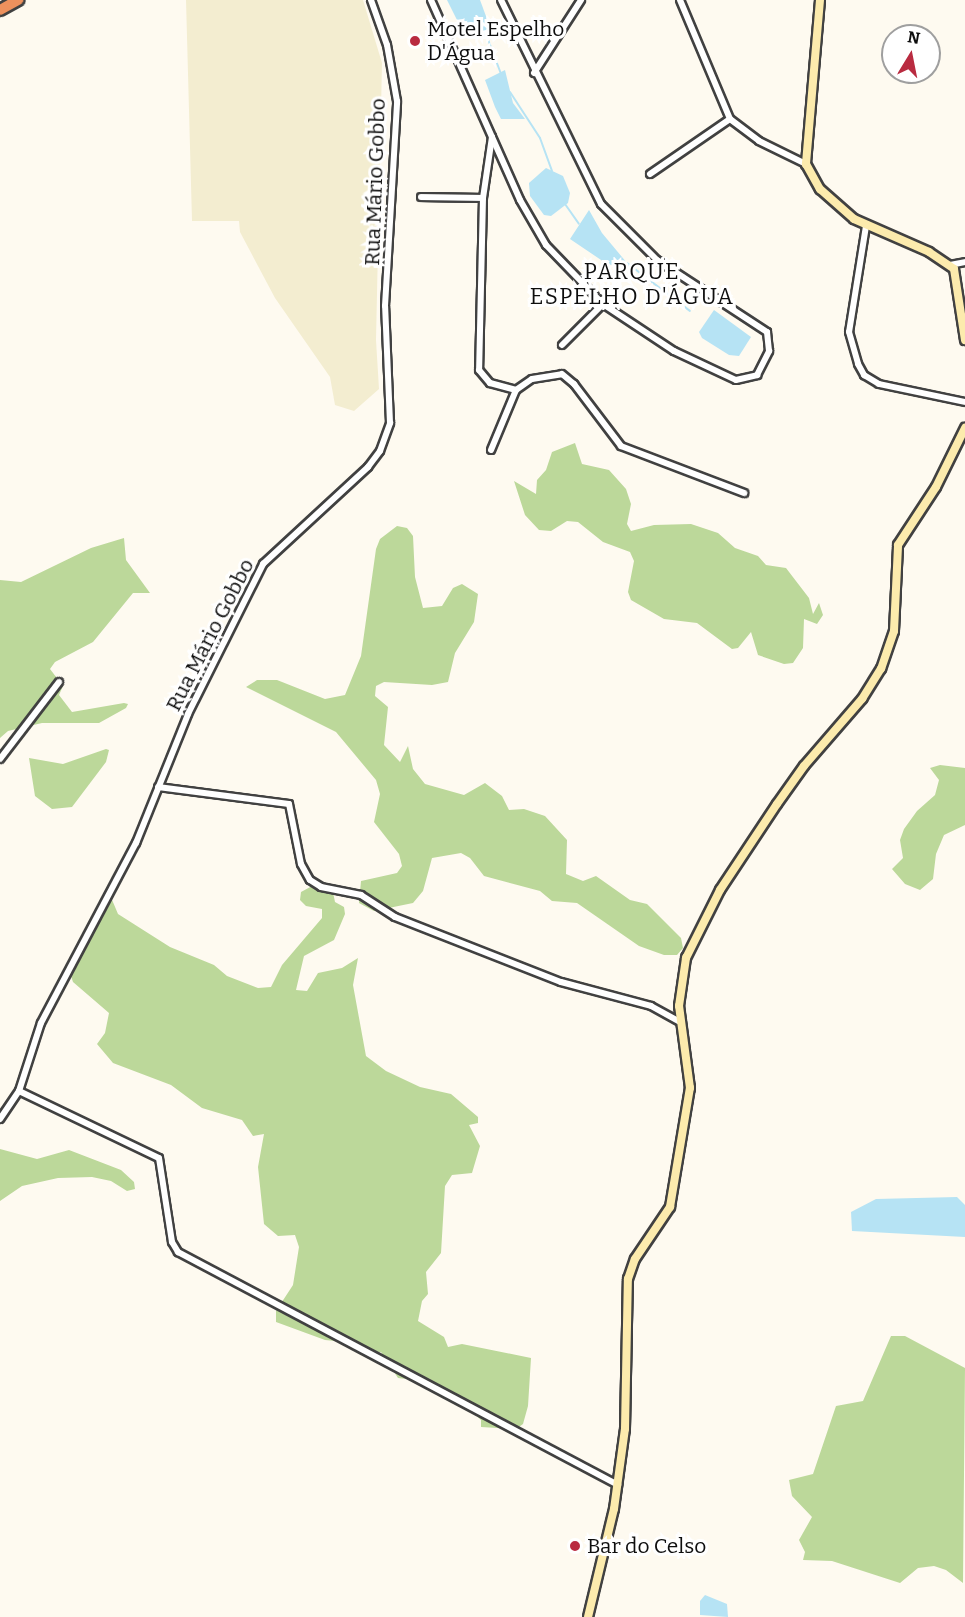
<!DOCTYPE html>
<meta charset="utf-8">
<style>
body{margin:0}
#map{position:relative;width:965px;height:1617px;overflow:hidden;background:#fefaf0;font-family:Bitter,serif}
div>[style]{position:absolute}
.farmland>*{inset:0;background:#f3edd0}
.forest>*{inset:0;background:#bcd89a}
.water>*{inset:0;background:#b6e3f4}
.stream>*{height:2px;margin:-1px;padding:0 1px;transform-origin:1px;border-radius:1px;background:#b6e3f4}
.roads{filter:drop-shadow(2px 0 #414141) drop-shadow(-2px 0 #414141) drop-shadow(0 2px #414141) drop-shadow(0 -2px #414141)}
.street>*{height:6px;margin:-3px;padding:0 3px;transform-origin:3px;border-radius:3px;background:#fff}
.secondary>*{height:8px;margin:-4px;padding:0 4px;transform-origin:4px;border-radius:4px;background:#fcebad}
.highway>*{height:10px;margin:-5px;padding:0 5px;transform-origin:5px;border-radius:5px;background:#ee915d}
.dots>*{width:16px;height:16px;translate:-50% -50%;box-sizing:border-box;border:3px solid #fff;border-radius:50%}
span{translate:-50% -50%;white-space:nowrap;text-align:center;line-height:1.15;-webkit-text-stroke:6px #fff;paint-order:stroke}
.poi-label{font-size:21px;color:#0e0e0e}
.left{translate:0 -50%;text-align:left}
.street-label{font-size:21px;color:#0e0e0e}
.neighbourhood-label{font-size:22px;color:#0e0e0e;letter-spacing:1.5px}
.north{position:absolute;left:881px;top:24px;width:60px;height:60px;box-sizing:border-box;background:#fff;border:2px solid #9f9f9f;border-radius:50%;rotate:10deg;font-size:16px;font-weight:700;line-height:24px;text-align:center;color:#0e0e0e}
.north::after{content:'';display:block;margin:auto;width:21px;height:27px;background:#b92b40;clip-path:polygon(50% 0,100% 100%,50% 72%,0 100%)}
</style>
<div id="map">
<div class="farmland">
<i style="clip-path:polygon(186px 0,363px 0,382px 63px,376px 340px,379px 389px,354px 411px,335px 405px,330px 377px,275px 298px,240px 232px,239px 221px,192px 221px)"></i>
</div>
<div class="forest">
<i style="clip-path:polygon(575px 443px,582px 464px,609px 470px,626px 489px,631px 504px,627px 524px,631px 531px,654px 525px,691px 524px,718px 533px,735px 548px,758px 556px,766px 565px,786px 568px,809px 598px,813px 614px,819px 603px,823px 615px,817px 624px,804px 619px,803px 648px,793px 663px,784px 664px,758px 655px,751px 632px,738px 648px,732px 649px,697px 623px,664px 619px,631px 600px,628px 592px,634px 561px,630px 552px,603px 542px,578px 522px,567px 521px,551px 531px,539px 530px,525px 515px,514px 481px,536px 494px,537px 480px,546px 470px,552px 452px)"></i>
<i style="clip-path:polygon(397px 526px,407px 528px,413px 536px,415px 577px,423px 608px,442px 606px,453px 588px,462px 584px,478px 594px,474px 622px,455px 653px,448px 682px,432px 685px,384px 682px,376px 686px,375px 696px,388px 707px,384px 745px,400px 762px,408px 746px,413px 769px,425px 784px,464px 795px,485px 783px,502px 796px,509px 810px,524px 809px,545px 816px,567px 840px,566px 874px,583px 881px,596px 876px,630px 900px,647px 904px,681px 938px,683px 948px,677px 955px,664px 955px,639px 946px,577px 903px,552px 901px,540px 891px,484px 876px,470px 858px,461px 853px,432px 858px,423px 891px,413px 903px,374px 911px,359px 903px,361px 881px,397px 873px,402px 866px,399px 854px,374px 822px,380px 794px,376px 780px,336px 732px,246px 687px,257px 680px,277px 680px,325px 699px,345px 695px,361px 656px,376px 549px,380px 539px)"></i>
<i style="clip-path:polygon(124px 538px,126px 560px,150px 593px,133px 593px,93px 642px,55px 662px,50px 669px,63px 686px,59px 695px,72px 712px,124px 703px,128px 704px,126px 708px,99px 723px,42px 723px,8px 731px,0 738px,0 580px,21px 582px,91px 548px)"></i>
<i style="clip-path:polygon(106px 749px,109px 750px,106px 762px,72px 807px,52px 809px,35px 796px,29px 758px,63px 764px)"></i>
<i style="clip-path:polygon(940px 765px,965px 768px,965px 825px,944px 835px,936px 854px,933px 879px,920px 890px,905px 884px,892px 869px,903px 858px,900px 840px,904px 829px,917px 811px,935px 795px,939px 780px,930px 768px)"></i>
<i style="clip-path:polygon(314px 885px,333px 892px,335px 902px,344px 907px,345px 914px,334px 940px,304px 956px,296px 990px,307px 991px,318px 973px,342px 968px,358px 958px,353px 985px,366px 1056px,386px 1071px,420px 1087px,451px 1094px,478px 1117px,478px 1123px,469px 1125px,480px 1146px,472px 1173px,452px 1175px,445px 1186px,441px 1253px,426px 1272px,428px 1294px,422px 1301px,418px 1321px,444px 1337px,448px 1347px,462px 1344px,531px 1358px,528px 1406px,523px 1424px,516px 1429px,481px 1427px,481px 1420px,460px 1401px,443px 1395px,434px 1382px,398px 1378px,381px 1352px,372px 1354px,355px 1343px,325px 1340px,276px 1322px,276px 1311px,293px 1285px,299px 1247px,295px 1235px,278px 1236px,264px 1224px,258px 1167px,264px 1134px,253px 1136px,242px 1120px,202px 1108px,171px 1085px,113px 1063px,97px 1044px,105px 1033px,109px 1013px,73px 982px,71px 976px,81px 949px,110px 895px,118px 914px,170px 947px,214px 965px,227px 976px,258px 988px,271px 987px,282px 965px,322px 918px,322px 909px,306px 906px,300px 900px,301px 892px)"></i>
<i style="clip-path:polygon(0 1149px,37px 1159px,69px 1150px,121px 1170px,134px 1182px,135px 1189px,127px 1191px,111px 1181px,92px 1177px,58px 1178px,22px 1186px,0 1201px)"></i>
<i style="clip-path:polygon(891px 1336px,905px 1336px,965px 1368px,963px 1583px,946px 1570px,934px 1566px,918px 1568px,900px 1583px,832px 1561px,803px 1560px,805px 1552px,799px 1540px,812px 1517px,792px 1496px,789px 1480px,813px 1474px,836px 1406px,863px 1401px)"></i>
</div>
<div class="water">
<i style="clip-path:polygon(447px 0,480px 0,493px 35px,481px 37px,461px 28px)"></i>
<i style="clip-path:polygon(505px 70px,513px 103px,525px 119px,501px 119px,495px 107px,485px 80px)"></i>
<i style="clip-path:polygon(546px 168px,563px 176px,570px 193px,568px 203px,551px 216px,544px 215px,530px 196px,529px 183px)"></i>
<i style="clip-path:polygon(589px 210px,602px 233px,632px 269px,607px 264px,570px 239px)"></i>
<i style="clip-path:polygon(714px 310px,751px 337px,739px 356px,729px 355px,702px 338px,699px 332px)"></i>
<i style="clip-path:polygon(957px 1197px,965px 1205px,965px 1237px,852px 1231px,851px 1212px,876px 1199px)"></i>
<i style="clip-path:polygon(705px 1595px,727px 1604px,728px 1617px,700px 1615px,700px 1601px)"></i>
</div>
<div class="stream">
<i style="left:486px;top:34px;width:43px;rotate:69.4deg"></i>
<i style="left:510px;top:92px;width:55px;rotate:56.9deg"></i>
<i style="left:540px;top:138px;width:35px;rotate:70deg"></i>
<i style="left:565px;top:204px;width:24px;rotate:55deg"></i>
<i style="left:627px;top:263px;width:79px;rotate:37.3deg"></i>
</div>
<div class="roads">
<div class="street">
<i style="left:431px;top:0;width:219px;rotate:66deg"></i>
<i style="left:520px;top:200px;width:52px;rotate:60deg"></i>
<i style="left:546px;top:245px;width:82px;rotate:46deg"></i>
<i style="left:603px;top:304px;width:85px;rotate:33.5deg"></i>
<i style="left:674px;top:351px;width:68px;rotate:25.1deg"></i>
<i style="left:736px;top:380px;width:22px;rotate:-13deg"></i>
<i style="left:757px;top:375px;width:27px;rotate:-63deg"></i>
<i style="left:769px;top:351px;width:19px;rotate:-96deg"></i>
<i style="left:767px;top:332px;width:131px;rotate:-146.8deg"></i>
<i style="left:657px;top:260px;width:79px;rotate:-135deg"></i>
<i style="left:601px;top:204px;width:227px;rotate:-116.1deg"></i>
<i style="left:680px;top:0;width:129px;rotate:67.2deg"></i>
<i style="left:730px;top:119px;width:36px;rotate:37deg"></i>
<i style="left:759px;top:141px;width:52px;rotate:26.1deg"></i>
<i style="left:534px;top:73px;width:87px;rotate:-57.2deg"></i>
<i style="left:492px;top:137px;width:62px;rotate:98.4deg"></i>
<i style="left:483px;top:198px;width:172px;rotate:91.3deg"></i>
<i style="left:479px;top:370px;width:17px;rotate:50deg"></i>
<i style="left:490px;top:383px;width:27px;rotate:15deg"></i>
<i style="left:650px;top:174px;width:97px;rotate:-34.5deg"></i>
<i style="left:421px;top:197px;width:62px;rotate:0.9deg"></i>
<i style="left:866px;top:226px;width:107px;rotate:99.1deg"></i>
<i style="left:849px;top:332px;width:33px;rotate:74deg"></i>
<i style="left:858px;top:364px;width:13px;rotate:61deg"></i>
<i style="left:864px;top:375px;width:17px;rotate:31deg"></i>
<i style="left:879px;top:384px;width:88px;rotate:11.8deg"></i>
<i style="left:950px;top:265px;width:15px;rotate:-11deg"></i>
<i style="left:562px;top:345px;width:58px;rotate:-45deg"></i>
<i style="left:491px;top:450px;width:65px;rotate:-67.4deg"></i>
<i style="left:516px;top:390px;width:19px;rotate:-35deg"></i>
<i style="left:532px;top:379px;width:30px;rotate:-9deg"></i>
<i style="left:562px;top:374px;width:16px;rotate:40deg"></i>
<i style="left:574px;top:384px;width:78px;rotate:52.8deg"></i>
<i style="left:621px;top:446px;width:132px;rotate:20.9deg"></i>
<i style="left:0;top:759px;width:97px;rotate:-52.5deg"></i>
<i style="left:158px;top:787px;width:132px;rotate:7.4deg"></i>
<i style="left:289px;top:804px;width:61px;rotate:78.7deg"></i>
<i style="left:301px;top:864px;width:18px;rotate:61deg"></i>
<i style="left:310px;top:880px;width:13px;rotate:32deg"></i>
<i style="left:321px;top:887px;width:41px;rotate:11.3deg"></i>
<i style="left:361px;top:895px;width:40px;rotate:32.9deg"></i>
<i style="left:395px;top:917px;width:178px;rotate:21.4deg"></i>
<i style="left:561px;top:982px;width:93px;rotate:14.9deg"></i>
<i style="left:651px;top:1006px;width:33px;rotate:29deg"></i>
<i style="left:19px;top:1091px;width:155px;rotate:25.6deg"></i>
<i style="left:159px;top:1158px;width:85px;rotate:81.2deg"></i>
<i style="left:172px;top:1242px;width:12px;rotate:59deg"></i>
<i style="left:178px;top:1252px;width:498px;rotate:27.9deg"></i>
<i style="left:0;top:1119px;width:34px;rotate:-56deg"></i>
<i style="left:19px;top:1091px;width:71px;rotate:-72.1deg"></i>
<i style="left:41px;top:1023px;width:204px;rotate:-62.2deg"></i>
<i style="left:136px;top:843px;width:139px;rotate:-68deg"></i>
<i style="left:188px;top:714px;width:168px;rotate:-63.4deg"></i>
<i style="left:263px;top:564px;width:143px;rotate:-42.7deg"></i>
<i style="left:368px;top:467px;width:20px;rotate:-53deg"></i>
<i style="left:380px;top:451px;width:30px;rotate:-70deg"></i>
<i style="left:390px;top:423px;width:117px;rotate:-92.4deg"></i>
<i style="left:385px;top:306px;width:205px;rotate:-86.6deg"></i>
<i style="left:397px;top:101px;width:57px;rotate:-100.1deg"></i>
<i style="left:387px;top:45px;width:48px;rotate:-109.6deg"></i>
</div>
<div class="secondary">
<i style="left:820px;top:0;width:165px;rotate:94.9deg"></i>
<i style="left:806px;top:164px;width:29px;rotate:61deg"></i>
<i style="left:820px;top:189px;width:45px;rotate:41.4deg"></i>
<i style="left:854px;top:219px;width:82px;rotate:23.7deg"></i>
<i style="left:929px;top:252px;width:30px;rotate:34deg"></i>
<i style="left:954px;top:269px;width:72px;rotate:81.2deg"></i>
<i style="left:588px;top:1617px;width:111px;rotate:-76.5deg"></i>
<i style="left:614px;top:1509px;width:81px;rotate:-82.2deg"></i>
<i style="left:625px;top:1429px;width:150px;rotate:-88.9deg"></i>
<i style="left:628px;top:1279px;width:21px;rotate:-71deg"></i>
<i style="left:635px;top:1259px;width:63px;rotate:-56.1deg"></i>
<i style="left:670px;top:1207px;width:121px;rotate:-80.5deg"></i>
<i style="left:690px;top:1088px;width:83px;rotate:-97.6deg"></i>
<i style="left:679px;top:1006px;width:49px;rotate:-81.7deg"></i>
<i style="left:686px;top:958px;width:76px;rotate:-63.4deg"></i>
<i style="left:720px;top:890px;width:103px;rotate:-56.5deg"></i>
<i style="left:777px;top:804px;width:47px;rotate:-54.6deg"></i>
<i style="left:804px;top:766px;width:89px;rotate:-49.1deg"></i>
<i style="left:862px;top:699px;width:36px;rotate:-58deg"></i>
<i style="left:881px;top:669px;width:40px;rotate:-71.1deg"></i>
<i style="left:894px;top:631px;width:86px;rotate:-87.3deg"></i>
<i style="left:898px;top:545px;width:69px;rotate:-56.8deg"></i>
<i style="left:936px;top:487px;width:66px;rotate:-63.8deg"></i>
</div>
<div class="highway">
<i style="left:0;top:10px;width:21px;rotate:-29deg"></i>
</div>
</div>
<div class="dots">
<i style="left:415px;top:41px;background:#b92b40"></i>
<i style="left:575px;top:1546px;background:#b92b40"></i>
</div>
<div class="poi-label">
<span class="left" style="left:427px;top:41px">Motel Espelho<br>D'Água</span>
<span class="left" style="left:587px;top:1546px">Bar do Celso</span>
</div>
<div class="street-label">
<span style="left:375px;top:182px;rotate:-88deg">Rua Mário Gobbo</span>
<span style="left:210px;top:635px;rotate:-63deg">Rua Mário Gobbo</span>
</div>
<div class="neighbourhood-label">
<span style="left:632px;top:284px">PARQUE<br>ESPELHO D'ÁGUA</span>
</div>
<div class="north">N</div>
</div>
